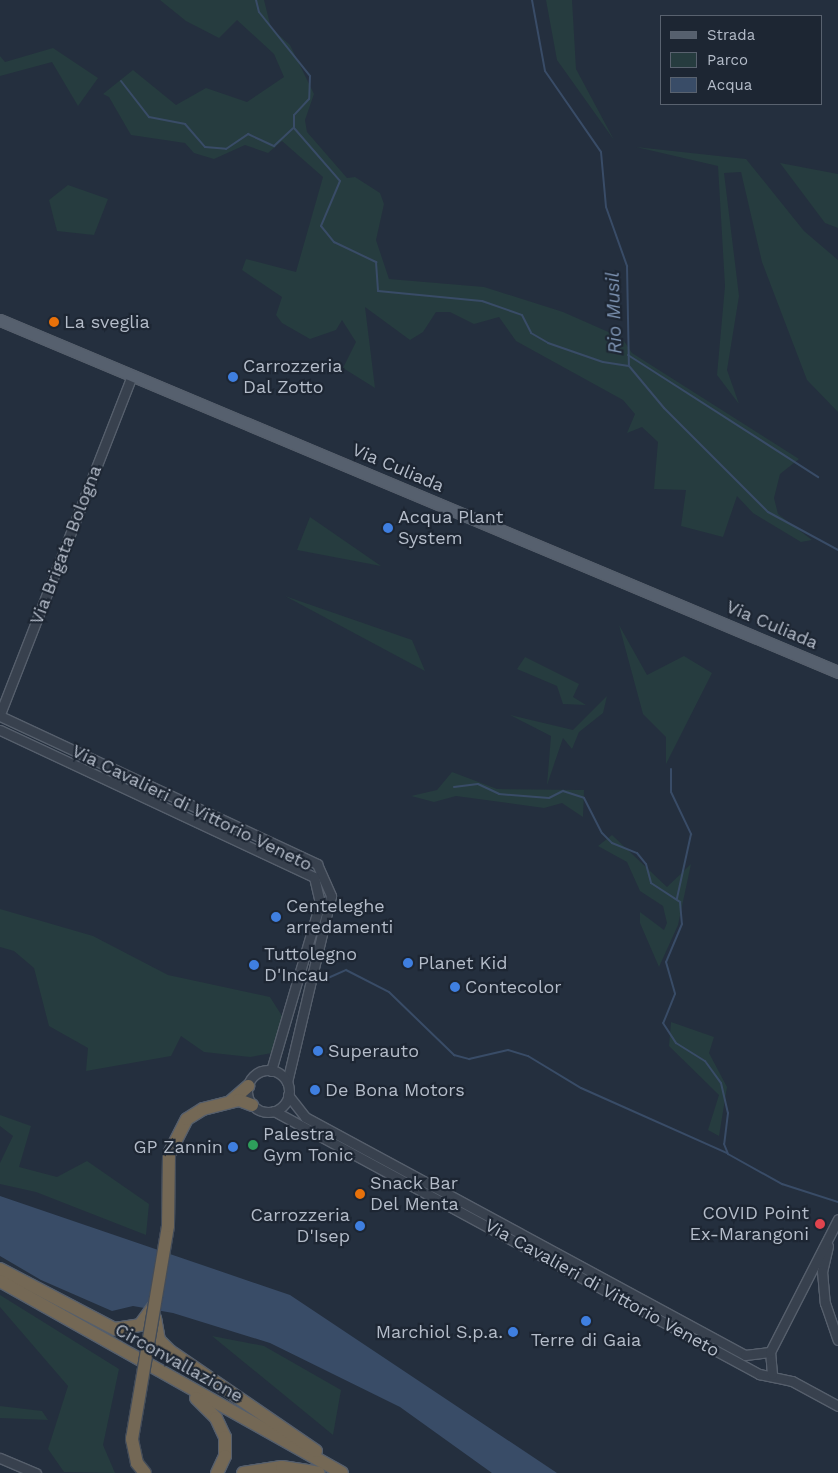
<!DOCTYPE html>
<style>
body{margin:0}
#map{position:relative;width:838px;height:1473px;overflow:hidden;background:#242f3e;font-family:"Work Sans",sans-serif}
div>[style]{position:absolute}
.green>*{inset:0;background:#263c3f}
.water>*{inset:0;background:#394c67}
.stream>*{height:2px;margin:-1px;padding:0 1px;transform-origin:1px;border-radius:1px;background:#394c67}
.roads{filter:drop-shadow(1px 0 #565f6c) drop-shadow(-1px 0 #565f6c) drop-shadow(0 1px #565f6c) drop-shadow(0 -1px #565f6c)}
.minor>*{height:9px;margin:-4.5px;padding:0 4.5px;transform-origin:4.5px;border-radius:4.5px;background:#38414e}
.minor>.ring{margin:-4.5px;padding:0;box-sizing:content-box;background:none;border:9px solid #38414e;border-radius:50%}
.major>*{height:11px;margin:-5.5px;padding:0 5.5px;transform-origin:5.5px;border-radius:5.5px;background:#56606e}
.highway>*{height:12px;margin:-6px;padding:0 6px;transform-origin:6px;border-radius:6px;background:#746855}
.bridges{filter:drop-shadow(1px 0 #434c59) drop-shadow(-1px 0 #434c59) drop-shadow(0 1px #434c59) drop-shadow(0 -1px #434c59)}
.highway-bridge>*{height:12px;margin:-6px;padding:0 6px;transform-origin:6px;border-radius:6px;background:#746855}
.dots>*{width:14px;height:14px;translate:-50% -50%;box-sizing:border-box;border:2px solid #1d2633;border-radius:50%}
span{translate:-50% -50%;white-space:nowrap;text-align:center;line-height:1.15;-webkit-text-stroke:4.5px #1d2633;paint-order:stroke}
.poi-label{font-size:18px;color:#b4bcc9}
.left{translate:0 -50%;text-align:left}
.right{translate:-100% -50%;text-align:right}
.street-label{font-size:18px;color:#b4bcc9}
.water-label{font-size:19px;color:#7c92b1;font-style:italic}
.legend{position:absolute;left:660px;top:15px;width:162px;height:90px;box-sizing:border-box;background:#1d2633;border:1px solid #59626f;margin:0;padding:6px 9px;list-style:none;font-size:15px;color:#b4bcc9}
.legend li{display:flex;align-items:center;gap:10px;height:25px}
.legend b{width:25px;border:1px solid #59626f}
</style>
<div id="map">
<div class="green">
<i style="clip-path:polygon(160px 0,264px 0,271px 28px,290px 45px,314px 94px,305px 120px,307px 132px,347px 178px,355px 177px,380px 193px,384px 204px,376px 240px,389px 279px,484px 287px,563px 312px,622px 338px,632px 353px,799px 459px,780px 474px,774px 498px,778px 514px,812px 540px,801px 542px,753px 513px,737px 496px,723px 537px,681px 526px,686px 490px,654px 489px,658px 442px,642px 427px,627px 433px,635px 414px,623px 400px,516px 341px,499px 317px,474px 324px,450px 312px,436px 312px,423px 332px,410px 340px,365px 307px,375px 388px,343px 368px,356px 342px,342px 320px,336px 330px,310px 339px,282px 323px,276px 315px,282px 297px,242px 270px,246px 259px,296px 272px,323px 177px,282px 141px,268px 153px,245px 145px,214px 159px,194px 153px,185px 143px,131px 135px,109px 97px,103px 94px,133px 70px,176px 105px,206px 88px,247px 102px,284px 77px,274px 54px,237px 20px,219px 38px,186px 21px)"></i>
<i style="clip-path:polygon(546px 0,572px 0,576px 69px,614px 140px,557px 60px)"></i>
<i style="clip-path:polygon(53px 48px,98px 78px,78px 106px,52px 62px,0 76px,0 56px,5px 62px)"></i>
<i style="clip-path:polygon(636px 147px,746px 159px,804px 231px,838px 260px,838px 412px,807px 380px,762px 262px,741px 172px,724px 173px,739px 296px,727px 370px,739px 404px,717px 375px,725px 286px,718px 166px)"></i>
<i style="clip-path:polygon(780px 163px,838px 174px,838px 228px,825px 223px)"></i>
<i style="clip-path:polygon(68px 185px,108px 199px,94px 235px,57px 231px,49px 200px)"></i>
<i style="clip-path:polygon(310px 517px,381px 566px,297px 550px)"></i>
<i style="clip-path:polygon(285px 596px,412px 640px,425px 671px)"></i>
<i style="clip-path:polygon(619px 625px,647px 675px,684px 656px,712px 673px,666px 764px,666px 737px,643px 714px)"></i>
<i style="clip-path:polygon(525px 657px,579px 684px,573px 697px,586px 705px,563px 704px,557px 686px,517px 669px)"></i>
<i style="clip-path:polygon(607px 696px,603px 713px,579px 732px,572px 749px,563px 738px,547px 785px,551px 736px,510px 715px,573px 730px)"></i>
<i style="clip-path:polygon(452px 772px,497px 789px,584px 790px,583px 817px,562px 803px,544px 808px,456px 796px,434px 802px,411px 796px,437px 790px)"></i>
<i style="clip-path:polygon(612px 835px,667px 887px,691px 864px,678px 925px,659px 967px,640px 923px,640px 912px,664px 930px,667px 923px,663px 906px,640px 891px,627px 862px,598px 846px)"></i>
<i style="clip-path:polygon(0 909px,93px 936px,168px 975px,270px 997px,282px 1016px,272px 1053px,250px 1057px,204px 1052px,181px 1036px,171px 1056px,86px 1071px,88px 1048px,49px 1026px,34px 968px,14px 951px,0 947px)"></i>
<i style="clip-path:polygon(671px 1022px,714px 1037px,709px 1053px,727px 1087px,719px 1136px,708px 1130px,719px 1095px,669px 1046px)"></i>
<i style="clip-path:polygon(0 1115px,31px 1126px,19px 1167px,57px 1177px,87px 1161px,149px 1204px,146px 1235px,36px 1192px,0 1184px,0 1163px,13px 1136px,0 1126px)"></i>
<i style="clip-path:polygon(0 1295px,119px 1369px,103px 1445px,115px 1473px,64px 1472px,48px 1449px,68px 1386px,0 1307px)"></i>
<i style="clip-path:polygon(212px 1336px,264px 1346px,341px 1390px,333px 1435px)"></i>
<i style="clip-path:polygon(0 1406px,42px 1411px,48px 1420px,0 1418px)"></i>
</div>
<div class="water">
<i style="clip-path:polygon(0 1196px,290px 1295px,557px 1473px,492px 1473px,400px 1407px,270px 1343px,173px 1313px,133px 1306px,112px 1311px,41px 1280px,0 1256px)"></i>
</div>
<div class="stream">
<i style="left:256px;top:0;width:12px;rotate:76deg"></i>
<i style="left:259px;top:12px;width:82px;rotate:51.4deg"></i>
<i style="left:310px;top:76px;width:23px;rotate:92deg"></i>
<i style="left:309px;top:99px;width:22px;rotate:133deg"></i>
<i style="left:294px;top:115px;width:13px;rotate:90deg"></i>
<i style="left:294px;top:128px;width:70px;rotate:49deg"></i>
<i style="left:340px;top:181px;width:49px;rotate:112.9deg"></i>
<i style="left:321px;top:226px;width:21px;rotate:51deg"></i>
<i style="left:334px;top:242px;width:47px;rotate:25.5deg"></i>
<i style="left:376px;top:262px;width:29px;rotate:86deg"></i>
<i style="left:378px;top:291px;width:104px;rotate:5.5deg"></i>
<i style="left:482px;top:301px;width:42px;rotate:19.3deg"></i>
<i style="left:522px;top:315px;width:20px;rotate:63deg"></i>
<i style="left:531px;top:333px;width:20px;rotate:30deg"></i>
<i style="left:548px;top:343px;width:58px;rotate:19.1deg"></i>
<i style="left:603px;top:362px;width:26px;rotate:9deg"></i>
<i style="left:532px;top:0;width:72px;rotate:79.6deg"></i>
<i style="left:545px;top:71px;width:98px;rotate:55.3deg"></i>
<i style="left:601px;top:152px;width:55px;rotate:84.8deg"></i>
<i style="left:606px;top:207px;width:63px;rotate:70.4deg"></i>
<i style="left:627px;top:266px;width:100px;rotate:88.9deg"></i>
<i style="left:629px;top:366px;width:55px;rotate:50.2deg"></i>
<i style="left:664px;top:408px;width:147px;rotate:45deg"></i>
<i style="left:768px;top:512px;width:80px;rotate:28.5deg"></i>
<i style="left:121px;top:81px;width:46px;rotate:52.1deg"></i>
<i style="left:149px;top:117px;width:37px;rotate:11deg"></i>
<i style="left:185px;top:124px;width:30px;rotate:49deg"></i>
<i style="left:205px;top:147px;width:21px;rotate:5deg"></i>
<i style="left:226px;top:149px;width:27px;rotate:-34deg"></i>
<i style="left:248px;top:134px;width:29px;rotate:25deg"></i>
<i style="left:274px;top:146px;width:26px;rotate:-43deg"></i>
<i style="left:628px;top:355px;width:226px;rotate:32.7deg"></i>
<i style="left:671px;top:769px;width:23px;rotate:90deg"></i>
<i style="left:671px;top:792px;width:47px;rotate:64.5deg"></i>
<i style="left:691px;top:834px;width:66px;rotate:102.3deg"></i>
<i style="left:454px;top:787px;width:24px;rotate:-7deg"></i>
<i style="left:478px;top:784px;width:23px;rotate:25deg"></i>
<i style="left:499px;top:794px;width:50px;rotate:4.6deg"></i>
<i style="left:549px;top:798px;width:16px;rotate:-27deg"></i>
<i style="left:563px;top:791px;width:22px;rotate:18deg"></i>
<i style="left:584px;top:798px;width:39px;rotate:63deg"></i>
<i style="left:602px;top:833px;width:14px;rotate:45deg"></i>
<i style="left:612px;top:843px;width:27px;rotate:22deg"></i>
<i style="left:637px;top:853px;width:14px;rotate:51deg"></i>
<i style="left:646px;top:864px;width:20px;rotate:75deg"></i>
<i style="left:651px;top:883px;width:35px;rotate:33deg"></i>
<i style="left:680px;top:902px;width:22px;rotate:85deg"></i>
<i style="left:682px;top:924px;width:41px;rotate:112.8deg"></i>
<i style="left:666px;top:962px;width:33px;rotate:74deg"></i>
<i style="left:675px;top:994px;width:31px;rotate:112deg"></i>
<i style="left:663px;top:1023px;width:24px;rotate:57deg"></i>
<i style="left:676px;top:1043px;width:34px;rotate:32deg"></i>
<i style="left:705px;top:1061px;width:27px;rotate:54deg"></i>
<i style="left:721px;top:1083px;width:31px;rotate:77deg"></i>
<i style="left:728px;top:1113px;width:31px;rotate:97deg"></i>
<i style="left:724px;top:1144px;width:11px;rotate:68deg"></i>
<i style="left:728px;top:1154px;width:62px;rotate:29.1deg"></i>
<i style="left:782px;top:1184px;width:59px;rotate:17.8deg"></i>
<i style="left:328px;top:978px;width:20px;rotate:-24deg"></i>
<i style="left:346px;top:970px;width:48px;rotate:27.1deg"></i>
<i style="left:389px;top:992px;width:91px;rotate:44.1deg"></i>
<i style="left:454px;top:1055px;width:16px;rotate:15deg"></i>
<i style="left:469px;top:1059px;width:40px;rotate:-13deg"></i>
<i style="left:508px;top:1050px;width:21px;rotate:17deg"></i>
<i style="left:528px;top:1056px;width:62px;rotate:31.1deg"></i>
<i style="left:581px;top:1088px;width:160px;rotate:24deg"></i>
</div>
<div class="roads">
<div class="minor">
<i style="left:0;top:714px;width:364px;rotate:-68.7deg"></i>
<i style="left:0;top:716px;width:350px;rotate:25deg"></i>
<i style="left:317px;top:864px;width:35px;rotate:66deg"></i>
<i style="left:331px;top:896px;width:191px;rotate:103.3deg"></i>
<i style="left:0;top:730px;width:347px;rotate:25.1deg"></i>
<i style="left:314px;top:877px;width:27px;rotate:77deg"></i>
<i style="left:320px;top:903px;width:175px;rotate:106.3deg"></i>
<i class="ring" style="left:247px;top:1070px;width:33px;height:33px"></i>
<i style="left:288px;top:1095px;width:28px;rotate:52deg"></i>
<i style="left:305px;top:1117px;width:500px;rotate:28.41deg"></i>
<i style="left:745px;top:1355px;width:25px;rotate:-7deg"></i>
<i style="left:274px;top:1111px;width:552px;rotate:28.47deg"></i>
<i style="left:759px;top:1374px;width:34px;rotate:12deg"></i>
<i style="left:792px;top:1381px;width:52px;rotate:28.5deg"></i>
<i style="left:828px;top:1246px;width:26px;rotate:103deg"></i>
<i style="left:822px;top:1271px;width:32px;rotate:85deg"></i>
<i style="left:825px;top:1303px;width:39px;rotate:71deg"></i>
<i style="left:772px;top:1374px;width:22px;rotate:-95deg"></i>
<i style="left:770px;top:1352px;width:149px;rotate:-62.9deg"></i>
<i style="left:0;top:1458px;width:39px;rotate:23deg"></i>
</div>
<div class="major">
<i style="left:0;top:320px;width:909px;rotate:22.78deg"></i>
</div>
<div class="highway">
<i style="left:231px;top:1101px;width:23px;rotate:-41deg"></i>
<i style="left:169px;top:1154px;width:39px;rotate:-63deg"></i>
<i style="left:187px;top:1119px;width:19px;rotate:-32deg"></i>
<i style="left:203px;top:1109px;width:37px;rotate:-14deg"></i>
<i style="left:239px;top:1100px;width:14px;rotate:21deg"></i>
<i style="left:0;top:1269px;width:130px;rotate:27.6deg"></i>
<i style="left:115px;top:1329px;width:25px;rotate:-9deg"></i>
<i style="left:140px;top:1325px;width:24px;rotate:-54deg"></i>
<i style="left:0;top:1281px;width:392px;rotate:29.3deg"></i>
<i style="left:155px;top:1318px;width:22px;rotate:80deg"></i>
<i style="left:159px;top:1340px;width:16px;rotate:45deg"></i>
<i style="left:170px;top:1351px;width:177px;rotate:34.4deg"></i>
<i style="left:196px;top:1398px;width:28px;rotate:45deg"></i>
<i style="left:216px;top:1418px;width:21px;rotate:65deg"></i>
<i style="left:225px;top:1437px;width:19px;rotate:90deg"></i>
<i style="left:225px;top:1456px;width:19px;rotate:115deg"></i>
<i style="left:243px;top:1473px;width:39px;rotate:-9deg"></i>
<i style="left:282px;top:1467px;width:37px;rotate:9deg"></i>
</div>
</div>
<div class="bridges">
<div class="highway-bridge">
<i style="left:145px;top:1473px;width:13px;rotate:-129deg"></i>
<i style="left:137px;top:1463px;width:25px;rotate:-102deg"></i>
<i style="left:132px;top:1439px;width:216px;rotate:-80.4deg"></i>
<i style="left:168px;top:1226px;width:72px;rotate:-89.2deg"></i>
</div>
</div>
<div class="dots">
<i style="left:54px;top:322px;background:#e8710a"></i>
<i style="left:233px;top:377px;background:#3f7fe0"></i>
<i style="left:388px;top:528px;background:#3f7fe0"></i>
<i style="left:276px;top:917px;background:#3f7fe0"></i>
<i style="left:408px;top:963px;background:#3f7fe0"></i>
<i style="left:254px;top:965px;background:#3f7fe0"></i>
<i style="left:455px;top:987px;background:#3f7fe0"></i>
<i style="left:318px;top:1051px;background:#3f7fe0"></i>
<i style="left:315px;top:1090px;background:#3f7fe0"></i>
<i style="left:253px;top:1145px;background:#2e9e5b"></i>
<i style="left:233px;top:1147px;background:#3f7fe0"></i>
<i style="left:360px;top:1194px;background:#e8710a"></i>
<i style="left:820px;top:1224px;background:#e0444e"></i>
<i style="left:360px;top:1226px;background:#3f7fe0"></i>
<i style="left:586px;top:1321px;background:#3f7fe0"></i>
<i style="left:513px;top:1332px;background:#3f7fe0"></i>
</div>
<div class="poi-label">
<span class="left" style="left:64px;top:322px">La sveglia</span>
<span class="left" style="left:243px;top:377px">Carrozzeria<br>Dal Zotto</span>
<span class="left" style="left:398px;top:528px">Acqua Plant<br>System</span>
<span class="left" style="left:286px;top:917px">Centeleghe<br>arredamenti</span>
<span class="left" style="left:264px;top:965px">Tuttolegno<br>D'Incau</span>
<span class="left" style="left:418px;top:963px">Planet Kid</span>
<span class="left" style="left:465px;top:987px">Contecolor</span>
<span class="left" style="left:328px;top:1051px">Superauto</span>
<span class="left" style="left:325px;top:1090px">De Bona Motors</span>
<span class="left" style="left:263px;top:1145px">Palestra<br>Gym Tonic</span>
<span class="right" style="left:223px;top:1147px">GP Zannin</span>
<span class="left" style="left:370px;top:1194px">Snack Bar<br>Del Menta</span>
<span class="right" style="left:809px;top:1224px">COVID Point<br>Ex-Marangoni</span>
<span class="right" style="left:350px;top:1226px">Carrozzeria<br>D'Isep</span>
<span class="right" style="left:503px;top:1332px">Marchiol S.p.a.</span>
<span style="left:586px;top:1340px">Terre di Gaia</span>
</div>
<div class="street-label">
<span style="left:398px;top:468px;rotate:23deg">Via Culiada</span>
<span style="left:66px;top:545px;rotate:-69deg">Via Brigata Bologna</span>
<span style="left:772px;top:625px;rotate:23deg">Via Culiada</span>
<span style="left:192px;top:808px;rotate:26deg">Via Cavalieri di Vittorio Veneto</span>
<span style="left:602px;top:1288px;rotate:29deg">Via Cavalieri di Vittorio Veneto</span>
<span style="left:179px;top:1363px;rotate:29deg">Circonvallazione</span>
</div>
<div class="water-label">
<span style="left:614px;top:313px;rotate:-92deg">Rio Musil</span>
</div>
<ul class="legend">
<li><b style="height:6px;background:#56606e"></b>Strada</li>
<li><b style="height:14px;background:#263c3f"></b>Parco</li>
<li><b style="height:14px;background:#394c67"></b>Acqua</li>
</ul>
</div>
